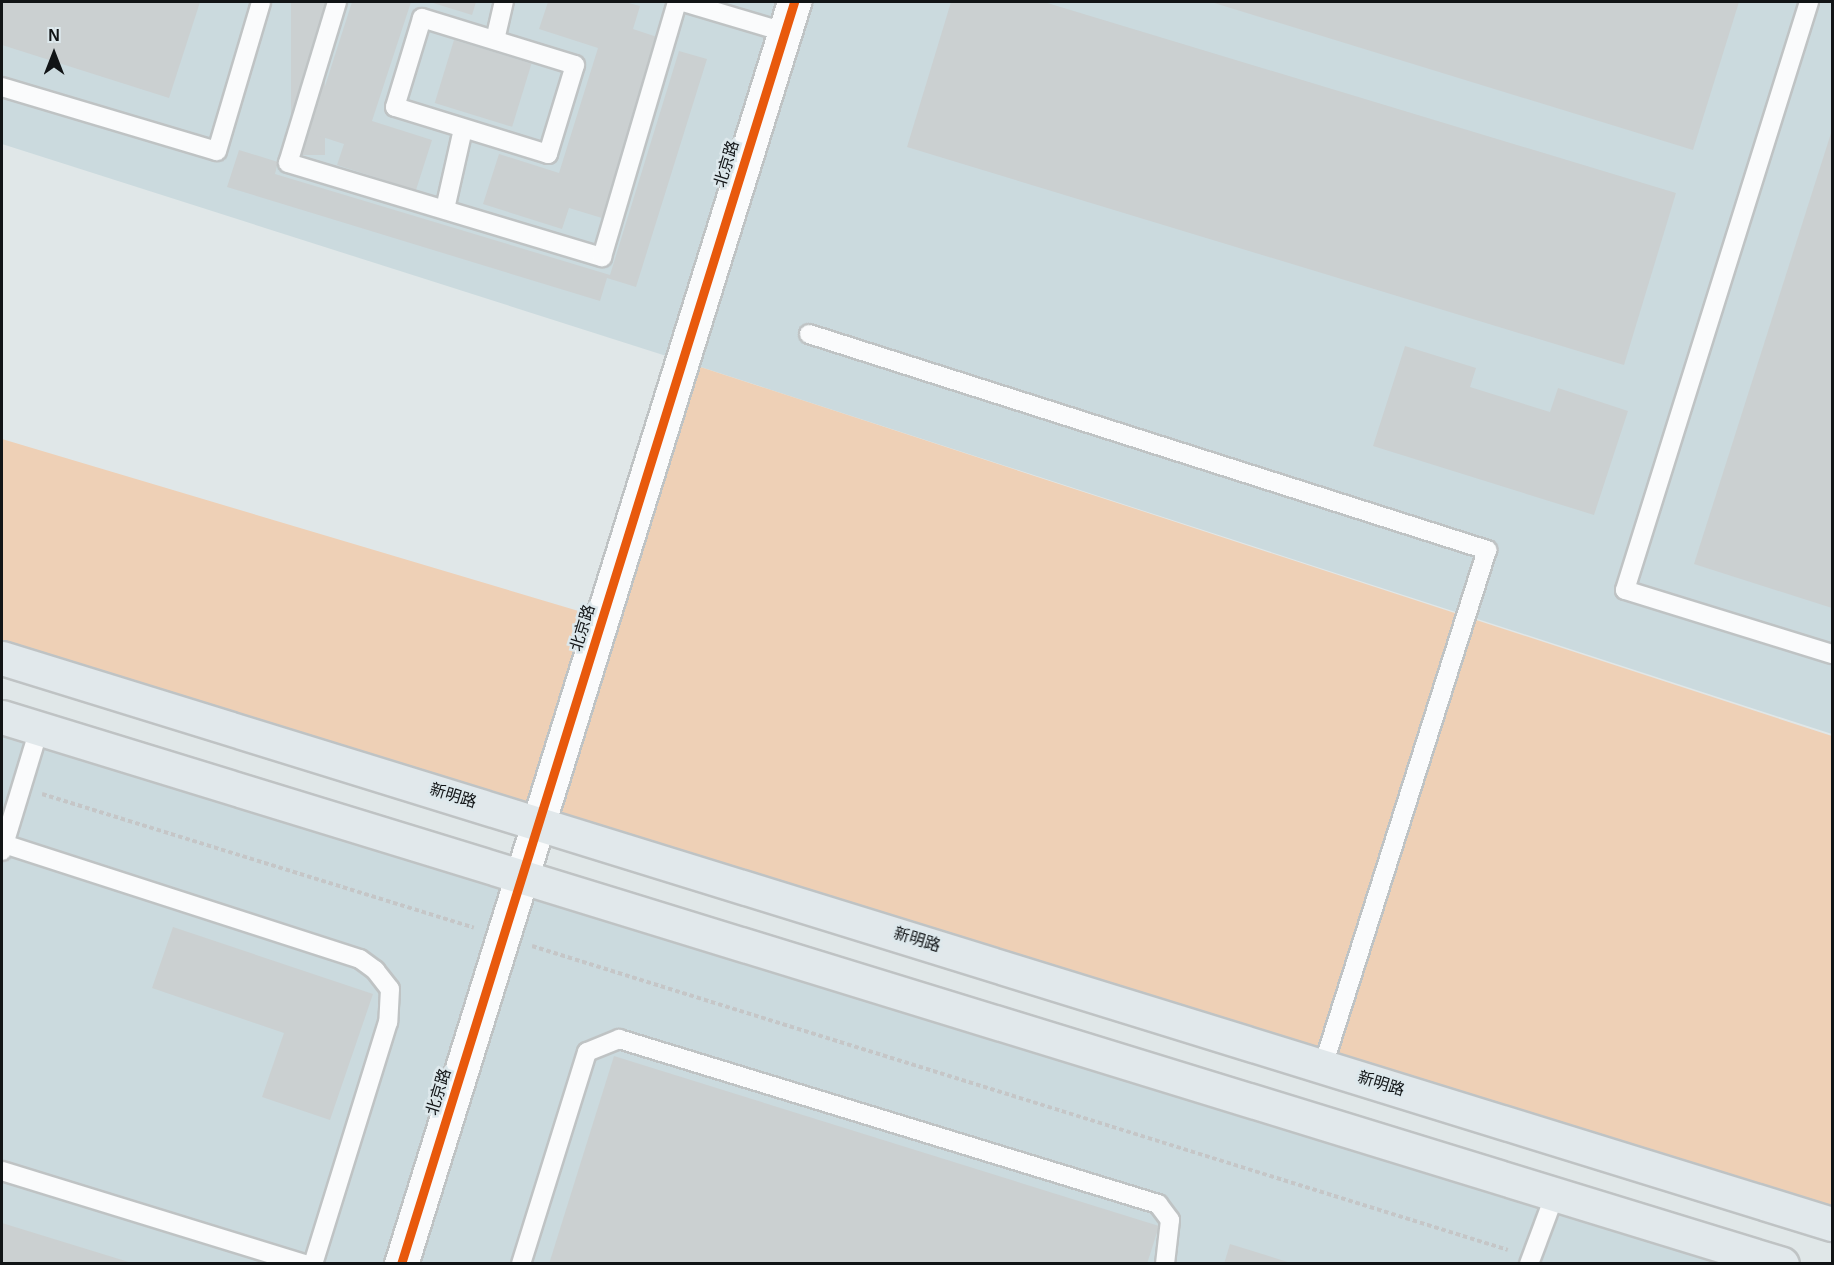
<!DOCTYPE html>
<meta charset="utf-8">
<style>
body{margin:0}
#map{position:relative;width:1834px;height:1265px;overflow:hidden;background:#e0e7e8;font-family:Arial,"Noto Sans SC",sans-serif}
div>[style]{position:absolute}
.built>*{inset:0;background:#cbdade}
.green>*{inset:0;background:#eed0b6}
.building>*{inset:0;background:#cbd0d1;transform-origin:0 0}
.path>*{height:4px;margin-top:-2px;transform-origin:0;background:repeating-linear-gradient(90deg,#c5c6c7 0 4.5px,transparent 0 7.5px)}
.roads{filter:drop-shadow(2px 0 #bfc3c4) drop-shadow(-2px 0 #bfc3c4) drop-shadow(0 2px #bfc3c4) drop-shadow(0 -2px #bfc3c4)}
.lane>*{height:18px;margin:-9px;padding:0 9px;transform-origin:9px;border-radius:9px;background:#fafbfc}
.secondary>*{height:33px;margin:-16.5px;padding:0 16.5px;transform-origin:16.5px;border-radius:16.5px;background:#fafbfc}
.primary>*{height:33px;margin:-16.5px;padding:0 16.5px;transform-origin:16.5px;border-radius:16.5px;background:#e1e8eb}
.cycleway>*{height:9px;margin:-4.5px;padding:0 4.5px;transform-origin:4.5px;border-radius:4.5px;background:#e8590c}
span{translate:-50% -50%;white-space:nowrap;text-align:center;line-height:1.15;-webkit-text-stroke:5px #dde8ec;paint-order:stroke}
.street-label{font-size:16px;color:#111416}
.frame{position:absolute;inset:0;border:3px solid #111416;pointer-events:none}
.north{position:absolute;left:24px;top:24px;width:60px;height:60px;-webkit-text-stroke:4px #dde8ec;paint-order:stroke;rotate:0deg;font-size:16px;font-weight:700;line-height:24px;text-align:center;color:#111416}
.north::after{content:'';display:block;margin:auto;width:21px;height:27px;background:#111416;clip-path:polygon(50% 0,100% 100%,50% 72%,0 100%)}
</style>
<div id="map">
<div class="built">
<i style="clip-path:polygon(2px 2px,1832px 2px,1832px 734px,682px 361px,2px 144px)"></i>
<i style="clip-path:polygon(2px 717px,1765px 1263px,2px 1263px)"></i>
</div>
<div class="green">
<i style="clip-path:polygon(682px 361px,1832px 736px,1832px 1224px,2px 658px,2px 439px,602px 618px)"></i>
</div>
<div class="building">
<i style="clip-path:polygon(2px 2px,200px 2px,169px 98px,2px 45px)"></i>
<i style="left:291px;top:2px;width:34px;height:153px"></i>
<i style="clip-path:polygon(352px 2px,411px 2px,372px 121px,432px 140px,416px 190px,337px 165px,344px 144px,310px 133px)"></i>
<i style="clip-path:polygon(430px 2px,476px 2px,472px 15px)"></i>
<i style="clip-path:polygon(548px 2px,625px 2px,640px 6px,633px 29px,660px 38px,602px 218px,569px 208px,562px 229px,483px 204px,499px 154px,559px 173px,598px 48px,539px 29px)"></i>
<i style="clip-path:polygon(951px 2px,1044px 2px,1676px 193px,1624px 365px,907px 147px)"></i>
<i style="clip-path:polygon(1211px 2px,1739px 2px,1693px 150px)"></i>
<i style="left:454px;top:40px;width:81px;height:66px;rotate:17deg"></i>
<i style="clip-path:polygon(679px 51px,707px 59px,636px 287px,607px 278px,600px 301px,227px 187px,239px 150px,278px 162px,275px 174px,610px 275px)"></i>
<i style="clip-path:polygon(1832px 130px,1832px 608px,1694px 564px)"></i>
<i style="clip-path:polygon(1405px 346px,1476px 368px,1470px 387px,1550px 412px,1558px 388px,1628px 411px,1594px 515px,1373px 446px)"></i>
<i style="clip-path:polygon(173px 927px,373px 994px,330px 1120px,262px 1097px,284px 1033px,152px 988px)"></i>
<i style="clip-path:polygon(614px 1056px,1159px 1226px,1147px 1264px,549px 1264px)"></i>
<i style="clip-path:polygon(2px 1223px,132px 1263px,131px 1264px,2px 1264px)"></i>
<i style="clip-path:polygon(1230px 1244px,1291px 1263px,1291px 1264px,1224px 1264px)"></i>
</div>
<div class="path">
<i style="left:42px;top:794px;width:452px;rotate:17.2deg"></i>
<i style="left:532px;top:946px;width:1022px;rotate:17.3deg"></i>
</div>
<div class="roads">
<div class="lane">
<i style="left:337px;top:2px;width:168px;rotate:106.9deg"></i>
<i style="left:288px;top:163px;width:328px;rotate:16.7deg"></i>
<i style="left:602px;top:257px;width:266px;rotate:-73.6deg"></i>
<i style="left:683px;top:2px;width:105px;rotate:16.5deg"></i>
<i style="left:1809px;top:2px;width:616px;rotate:107.38deg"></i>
<i style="left:1625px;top:590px;width:217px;rotate:17.2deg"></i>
<i style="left:422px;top:18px;width:160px;rotate:17.1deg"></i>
<i style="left:575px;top:65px;width:93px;rotate:106.9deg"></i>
<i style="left:548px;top:154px;width:160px;rotate:-162.9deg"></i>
<i style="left:395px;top:107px;width:93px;rotate:-73.1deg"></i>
<i style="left:495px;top:40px;width:39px;rotate:-77deg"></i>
<i style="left:2px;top:87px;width:224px;rotate:16.6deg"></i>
<i style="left:217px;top:151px;width:155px;rotate:-73.5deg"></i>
<i style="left:445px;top:209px;width:82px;rotate:-77.3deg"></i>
<i style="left:809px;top:334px;width:712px;rotate:17.67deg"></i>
<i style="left:1487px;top:550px;width:541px;rotate:107.63deg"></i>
<i style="left:4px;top:844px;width:374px;rotate:17.9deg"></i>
<i style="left:360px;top:959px;width:19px;rotate:36deg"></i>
<i style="left:375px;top:970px;width:24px;rotate:52deg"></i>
<i style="left:390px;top:989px;width:33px;rotate:93deg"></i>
<i style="left:388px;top:1022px;width:253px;rotate:107.2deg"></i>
<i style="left:2px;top:851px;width:127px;rotate:-73.1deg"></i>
<i style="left:2px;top:1171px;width:317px;rotate:17.1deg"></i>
<i style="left:521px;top:1264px;width:222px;rotate:-72.7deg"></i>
<i style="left:587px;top:1052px;width:35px;rotate:-22deg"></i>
<i style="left:619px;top:1039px;width:564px;rotate:17.02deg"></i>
<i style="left:1158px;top:1204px;width:20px;rotate:53deg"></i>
<i style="left:1170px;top:1220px;width:44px;rotate:96.5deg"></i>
<i style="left:1529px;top:1264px;width:75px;rotate:-69.6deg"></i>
</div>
<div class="secondary">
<i style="left:401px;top:1264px;width:1322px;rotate:-72.7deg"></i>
</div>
<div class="primary">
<i style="left:2px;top:658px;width:1916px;rotate:17.19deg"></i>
<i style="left:2px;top:717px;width:1862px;rotate:17.08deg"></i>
</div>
</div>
<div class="cycleway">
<i style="left:401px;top:1264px;width:1322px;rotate:-72.7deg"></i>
</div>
<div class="street-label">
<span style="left:727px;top:164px;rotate:-73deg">北京路</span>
<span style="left:583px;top:628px;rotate:-73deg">北京路</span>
<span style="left:453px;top:796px;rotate:17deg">新明路</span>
<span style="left:917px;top:940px;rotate:17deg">新明路</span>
<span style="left:1381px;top:1084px;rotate:17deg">新明路</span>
<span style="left:439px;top:1092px;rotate:-73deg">北京路</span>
</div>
<div class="frame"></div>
<div class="north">N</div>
</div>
